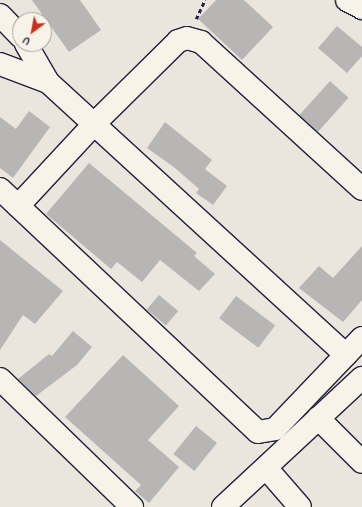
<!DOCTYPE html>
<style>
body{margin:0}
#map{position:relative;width:362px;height:507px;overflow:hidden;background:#eae6de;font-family:"Patrick Hand",sans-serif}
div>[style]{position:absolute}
.building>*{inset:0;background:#b8b6b5;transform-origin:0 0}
.path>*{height:2.5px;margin-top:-1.25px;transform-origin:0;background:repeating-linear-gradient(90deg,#22223b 0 4px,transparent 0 7px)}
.roads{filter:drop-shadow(1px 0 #22223b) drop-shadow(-1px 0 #22223b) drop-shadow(0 1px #22223b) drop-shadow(0 -1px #22223b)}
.minor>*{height:22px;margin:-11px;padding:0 11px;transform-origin:11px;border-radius:11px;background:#f7f3e8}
span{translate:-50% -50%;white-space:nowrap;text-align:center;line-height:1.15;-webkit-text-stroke:3px #f7f3e8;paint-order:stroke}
.north{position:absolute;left:12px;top:12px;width:40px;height:40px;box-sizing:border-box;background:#f7f3e8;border:1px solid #a29fa3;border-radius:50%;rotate:212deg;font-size:11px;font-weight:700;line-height:16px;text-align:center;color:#22223b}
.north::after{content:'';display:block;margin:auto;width:14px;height:18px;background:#c8321e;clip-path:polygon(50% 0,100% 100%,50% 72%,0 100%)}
</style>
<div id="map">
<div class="building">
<i style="clip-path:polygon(32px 0,80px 0,101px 30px,69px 52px)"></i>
<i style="clip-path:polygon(216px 0,244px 0,273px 27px,242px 60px,198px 19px)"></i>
<i style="clip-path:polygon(337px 26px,362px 47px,362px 56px,347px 73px,318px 48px)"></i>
<i style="left:330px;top:81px;width:25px;height:46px;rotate:42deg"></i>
<i style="clip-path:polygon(29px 111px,50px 127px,13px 178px,0 168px,0 117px,16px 129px)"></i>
<i style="clip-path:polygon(165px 122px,212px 160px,205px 169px,227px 186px,213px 205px,196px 193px,199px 189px,175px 168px,147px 148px)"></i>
<i style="clip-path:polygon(89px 163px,197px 253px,194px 256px,215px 274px,199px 291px,160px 260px,142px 282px,117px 262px,111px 269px,46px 214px)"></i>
<i style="clip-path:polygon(0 240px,63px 291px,35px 324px,23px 315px,0 350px)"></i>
<i style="clip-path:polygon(362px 246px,362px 300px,343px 322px,299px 288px,319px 266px,333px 278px)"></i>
<i style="left:159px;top:295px;width:25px;height:19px;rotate:40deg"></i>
<i style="left:236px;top:296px;width:49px;height:28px;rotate:37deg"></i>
<i style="clip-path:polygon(73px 331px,92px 347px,77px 365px,36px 396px,18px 379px,49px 354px,52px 356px)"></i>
<i style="clip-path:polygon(123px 355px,179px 406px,148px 440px,179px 467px,149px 503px,135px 491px,141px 485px,65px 417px)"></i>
<i style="left:196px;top:426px;width:27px;height:36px;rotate:39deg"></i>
</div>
<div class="path">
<i style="left:196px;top:19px;width:21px;rotate:-65deg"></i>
</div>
<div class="roads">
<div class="minor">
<i style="left:347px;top:0;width:17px;rotate:28deg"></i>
<i style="left:0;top:15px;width:29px;rotate:46deg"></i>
<i style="left:26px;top:44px;width:44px;rotate:59.9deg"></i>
<i style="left:0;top:64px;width:51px;rotate:20.6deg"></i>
<i style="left:48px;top:82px;width:404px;rotate:42.5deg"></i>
<i style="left:0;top:189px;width:354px;rotate:43.3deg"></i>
<i style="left:258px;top:432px;width:17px;rotate:-10deg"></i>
<i style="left:275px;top:429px;width:126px;rotate:-46.3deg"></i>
<i style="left:18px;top:206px;width:115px;rotate:-47.1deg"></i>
<i style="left:96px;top:122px;width:115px;rotate:-44.6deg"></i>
<i style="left:178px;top:41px;width:9px;rotate:-18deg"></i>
<i style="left:187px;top:38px;width:15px;rotate:16deg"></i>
<i style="left:201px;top:42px;width:218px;rotate:42.4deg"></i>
<i style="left:0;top:379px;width:184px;rotate:44.1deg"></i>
<i style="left:318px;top:418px;width:62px;rotate:45deg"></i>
<i style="left:267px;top:469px;width:50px;rotate:49deg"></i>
<i style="left:223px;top:507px;width:190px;rotate:-42.9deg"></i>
</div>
</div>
<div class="north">U</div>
</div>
